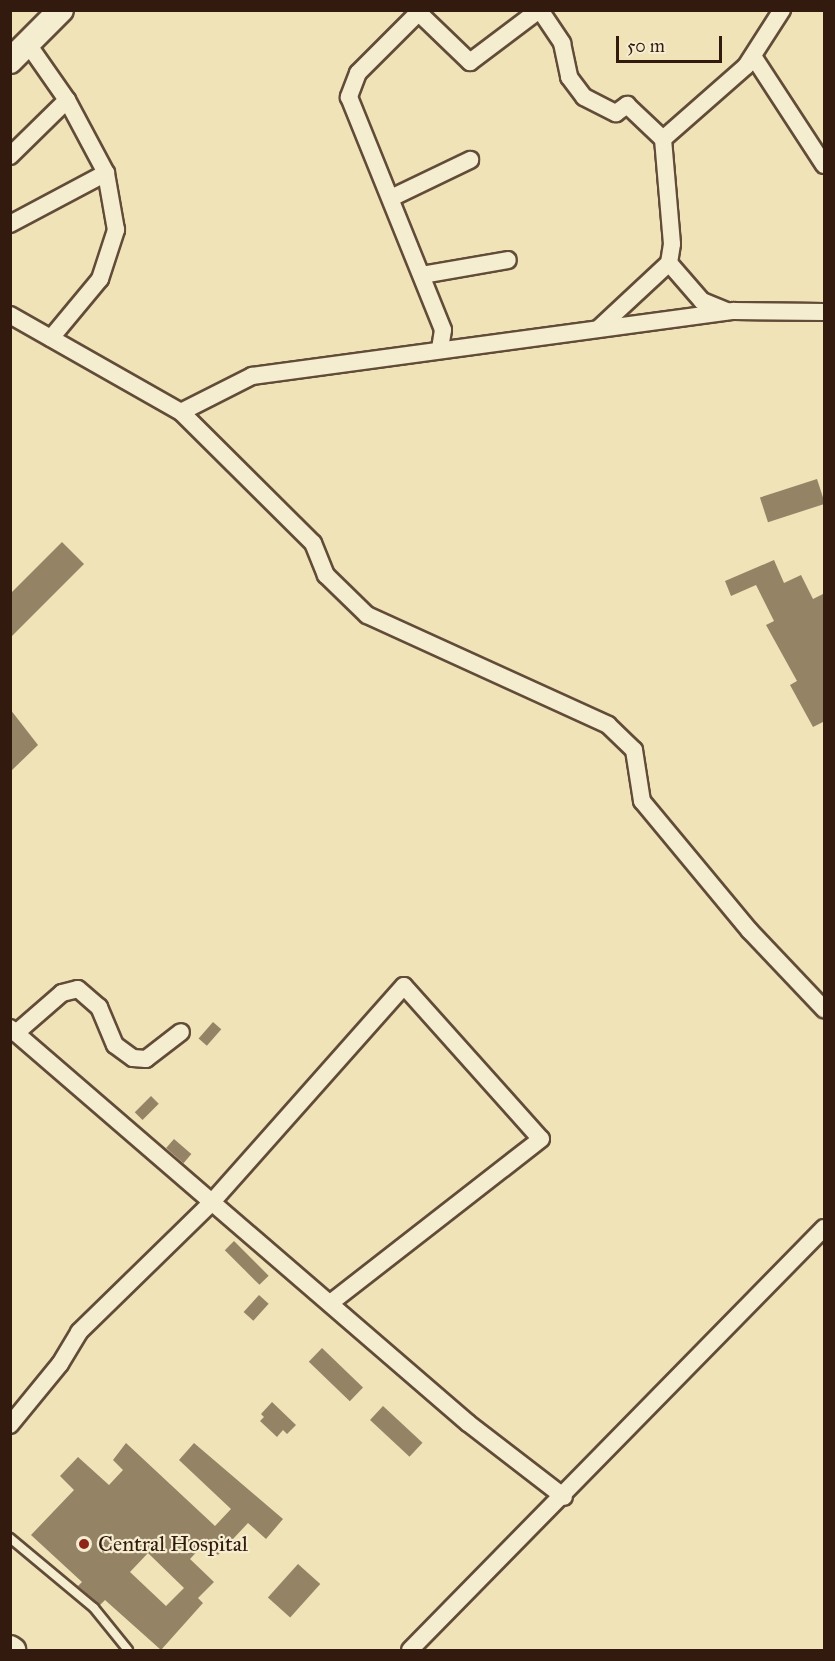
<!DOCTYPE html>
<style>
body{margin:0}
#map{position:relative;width:835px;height:1661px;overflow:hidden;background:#f0e3b7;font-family:"IM FELL Great Primer",serif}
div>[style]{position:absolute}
.building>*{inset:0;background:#958366;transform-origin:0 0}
.roads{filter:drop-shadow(2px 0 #624c39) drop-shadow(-2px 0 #624c39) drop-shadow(0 2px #624c39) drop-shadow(0 -2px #624c39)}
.lane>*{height:8px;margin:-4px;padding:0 4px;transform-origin:4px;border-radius:4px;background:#f5edd0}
.street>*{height:16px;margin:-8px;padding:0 8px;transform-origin:8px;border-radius:8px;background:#f5edd0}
.secondary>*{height:24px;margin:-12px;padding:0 12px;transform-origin:12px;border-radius:12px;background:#f5edd0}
.dots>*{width:16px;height:16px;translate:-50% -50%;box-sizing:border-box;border:3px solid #f5edd0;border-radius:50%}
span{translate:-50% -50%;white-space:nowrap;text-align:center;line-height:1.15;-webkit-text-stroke:4.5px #f5edd0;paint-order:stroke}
.poi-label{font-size:22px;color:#331a0f}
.left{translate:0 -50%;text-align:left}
.frame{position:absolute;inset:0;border:12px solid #331a0f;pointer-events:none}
.scale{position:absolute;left:616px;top:36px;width:106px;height:27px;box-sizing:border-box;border:3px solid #331a0f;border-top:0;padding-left:8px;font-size:18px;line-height:21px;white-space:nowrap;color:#331a0f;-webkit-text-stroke:4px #f5edd0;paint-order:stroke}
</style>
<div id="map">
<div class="building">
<i style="left:817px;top:479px;width:26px;height:60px;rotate:72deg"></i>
<i style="clip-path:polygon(62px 542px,84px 564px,10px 638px,10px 594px)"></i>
<i style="clip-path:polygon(774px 560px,784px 583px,801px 575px,813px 599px,825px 593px,825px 721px,813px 727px,790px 685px,797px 681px,766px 625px,774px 621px,756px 585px,731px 596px,725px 581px)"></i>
<i style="clip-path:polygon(10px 709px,38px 745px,10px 772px)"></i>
<i style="left:213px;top:1022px;width:11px;height:22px;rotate:41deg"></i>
<i style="left:151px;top:1096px;width:11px;height:23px;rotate:45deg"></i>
<i style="left:174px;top:1139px;width:23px;height:12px;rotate:41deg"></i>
<i style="left:234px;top:1241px;width:49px;height:13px;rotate:45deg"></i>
<i style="left:259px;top:1295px;width:13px;height:23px;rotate:42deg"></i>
<i style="left:322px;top:1348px;width:57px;height:19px;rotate:44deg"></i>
<i style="clip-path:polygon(272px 1402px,296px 1425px,287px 1434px,283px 1430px,277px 1437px,260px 1421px,264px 1417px,261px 1414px)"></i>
<i style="left:383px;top:1406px;width:54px;height:19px;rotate:43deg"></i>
<i style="clip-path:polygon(evenodd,126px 1443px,215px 1526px,231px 1509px,179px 1460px,194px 1443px,283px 1519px,266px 1539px,248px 1523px,218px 1555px,205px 1543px,190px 1559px,214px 1582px,198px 1598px,203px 1603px,161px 1650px,105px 1600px,100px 1605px,78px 1586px,82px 1582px,31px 1535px,74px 1490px,60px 1476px,78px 1457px,109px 1485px,123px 1470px,113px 1460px,126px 1443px,148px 1553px,184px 1588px,166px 1606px,130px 1572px,148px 1553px)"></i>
<i style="left:298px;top:1564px;width:30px;height:45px;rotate:42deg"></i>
</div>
<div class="roads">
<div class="lane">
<i style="left:10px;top:1538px;width:109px;rotate:39.8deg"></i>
<i style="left:94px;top:1608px;width:54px;rotate:51deg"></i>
</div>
<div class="street">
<i style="left:421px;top:10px;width:89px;rotate:135deg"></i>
<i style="left:358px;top:73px;width:26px;rotate:111deg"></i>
<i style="left:349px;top:97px;width:251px;rotate:68deg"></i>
<i style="left:443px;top:330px;width:20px;rotate:99deg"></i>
<i style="left:540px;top:10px;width:40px;rotate:56deg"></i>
<i style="left:562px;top:43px;width:35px;rotate:78deg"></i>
<i style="left:569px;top:77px;width:25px;rotate:53deg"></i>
<i style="left:584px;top:97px;width:36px;rotate:27deg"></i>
<i style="left:616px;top:113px;width:14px;rotate:-36deg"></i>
<i style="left:627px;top:105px;width:50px;rotate:43.4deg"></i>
<i style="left:663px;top:139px;width:111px;rotate:-41.3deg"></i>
<i style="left:746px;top:66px;width:67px;rotate:-57.3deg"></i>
<i style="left:419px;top:13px;width:71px;rotate:43.9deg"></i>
<i style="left:470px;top:62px;width:86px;rotate:-37deg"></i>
<i style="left:753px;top:56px;width:130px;rotate:56.9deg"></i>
<i style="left:10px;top:156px;width:80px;rotate:-44.5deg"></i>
<i style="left:67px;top:100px;width:68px;rotate:-124.9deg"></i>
<i style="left:391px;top:198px;width:88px;rotate:-25.7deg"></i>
<i style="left:10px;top:224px;width:109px;rotate:-28deg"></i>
<i style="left:669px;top:263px;width:50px;rotate:49deg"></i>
<i style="left:702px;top:301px;width:27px;rotate:22deg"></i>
<i style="left:422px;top:275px;width:87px;rotate:-9.9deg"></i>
<i style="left:10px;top:315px;width:197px;rotate:29.6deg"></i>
<i style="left:181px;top:412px;width:80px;rotate:-26.9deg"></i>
<i style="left:252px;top:376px;width:486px;rotate:-7.7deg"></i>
<i style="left:734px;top:311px;width:90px;rotate:0.6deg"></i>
<i style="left:598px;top:329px;width:97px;rotate:-42.9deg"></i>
<i style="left:669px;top:263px;width:19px;rotate:-81deg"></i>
<i style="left:672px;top:244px;width:105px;rotate:-94.9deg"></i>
<i style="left:51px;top:338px;width:77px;rotate:-50.3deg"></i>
<i style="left:100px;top:279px;width:52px;rotate:-71.9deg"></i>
<i style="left:116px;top:230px;width:58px;rotate:-100deg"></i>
<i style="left:106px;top:173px;width:83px;rotate:-118.1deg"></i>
<i style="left:181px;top:412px;width:186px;rotate:44.8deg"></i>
<i style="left:313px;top:543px;width:35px;rotate:68deg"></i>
<i style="left:326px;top:575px;width:57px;rotate:44.3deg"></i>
<i style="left:367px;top:615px;width:265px;rotate:24.5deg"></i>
<i style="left:608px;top:725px;width:36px;rotate:44deg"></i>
<i style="left:634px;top:750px;width:52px;rotate:81.1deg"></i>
<i style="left:642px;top:801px;width:169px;rotate:50.3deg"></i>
<i style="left:750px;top:931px;width:108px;rotate:46.5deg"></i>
<i style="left:10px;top:1028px;width:605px;rotate:40.78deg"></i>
<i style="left:468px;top:1423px;width:121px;rotate:37.6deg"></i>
<i style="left:16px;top:1033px;width:61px;rotate:-41deg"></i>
<i style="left:62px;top:993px;width:16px;rotate:-14deg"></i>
<i style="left:78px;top:989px;width:28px;rotate:41deg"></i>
<i style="left:99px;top:1007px;width:41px;rotate:67.2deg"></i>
<i style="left:115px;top:1045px;width:22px;rotate:36deg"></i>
<i style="left:133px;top:1058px;width:13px;rotate:4deg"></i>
<i style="left:146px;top:1059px;width:44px;rotate:-37.6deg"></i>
<i style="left:10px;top:1425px;width:79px;rotate:-50.7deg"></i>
<i style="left:60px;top:1364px;width:37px;rotate:-59deg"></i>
<i style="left:79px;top:1332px;width:186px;rotate:-44.3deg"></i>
<i style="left:212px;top:1202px;width:289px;rotate:-48.4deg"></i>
<i style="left:404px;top:986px;width:205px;rotate:48.2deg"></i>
<i style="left:541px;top:1139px;width:267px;rotate:142.1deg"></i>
<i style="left:410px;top:1650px;width:591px;rotate:-45.55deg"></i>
</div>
<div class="secondary">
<i style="left:10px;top:61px;width:72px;rotate:-45deg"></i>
<i style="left:10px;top:1648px;width:4px;rotate:34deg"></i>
</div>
</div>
<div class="dots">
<i style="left:84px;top:1544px;background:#8f2418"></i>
</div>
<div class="poi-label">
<span class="left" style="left:98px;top:1544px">Central Hospital</span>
</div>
<div class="frame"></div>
<div class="scale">50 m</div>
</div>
